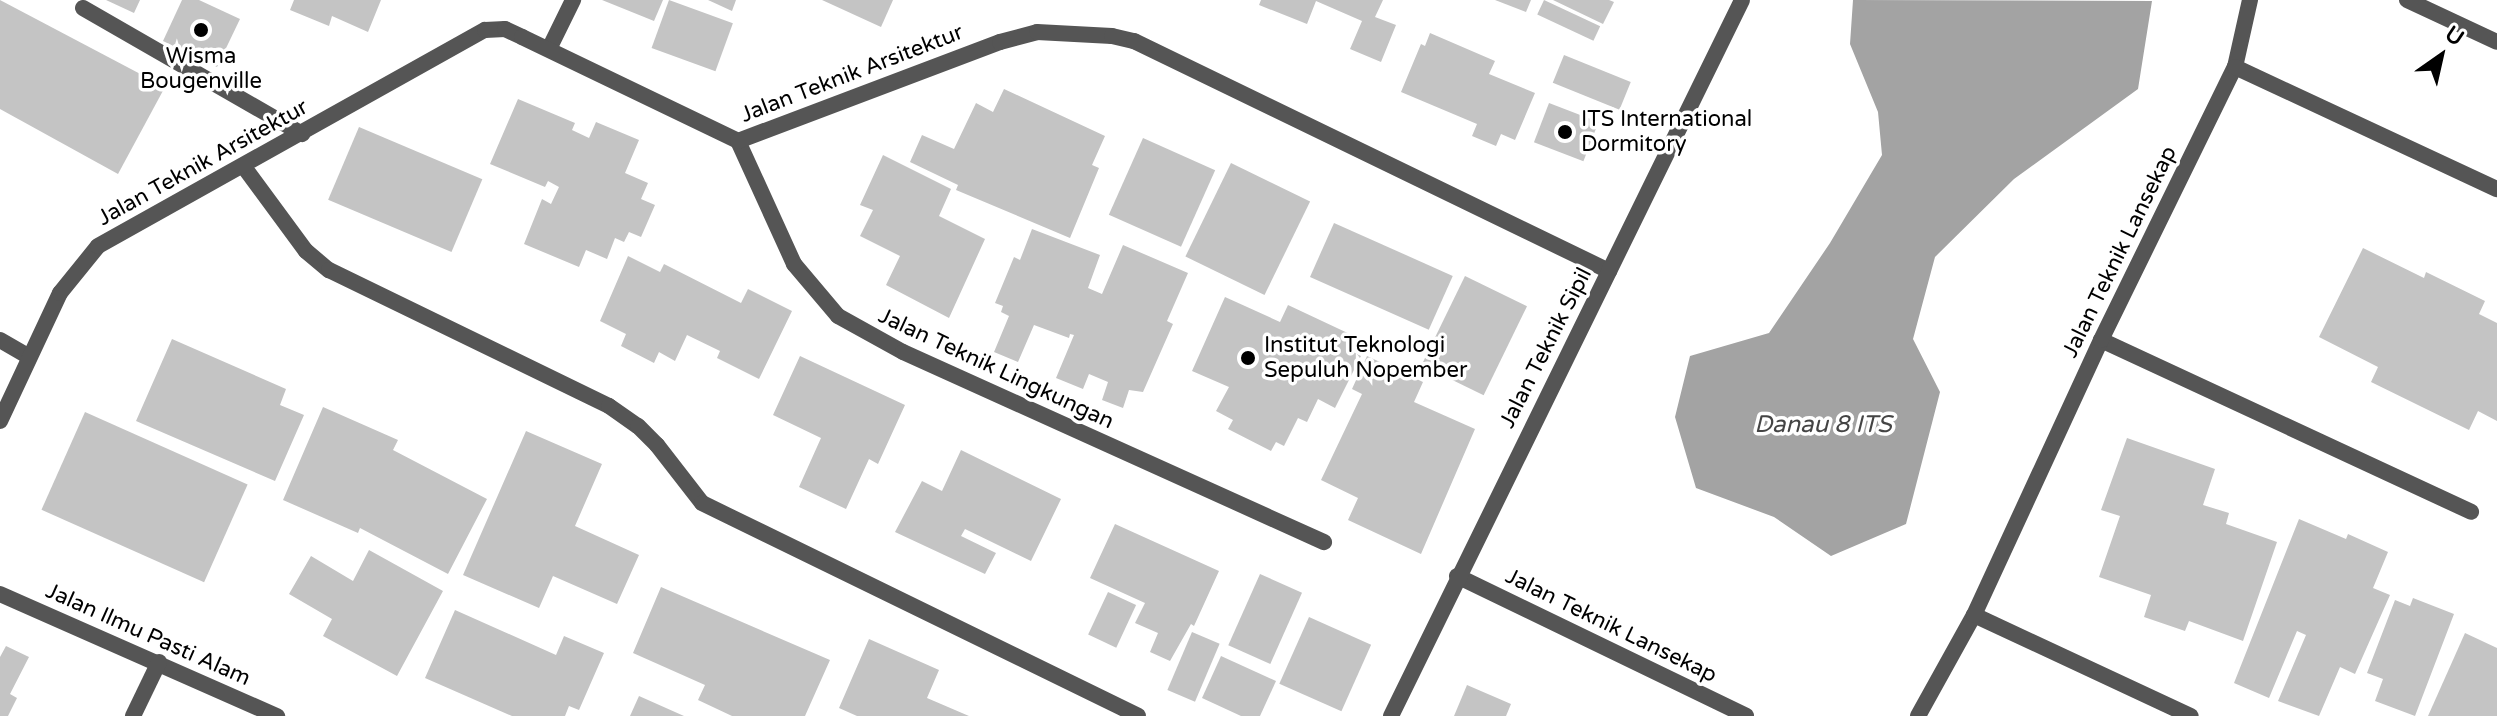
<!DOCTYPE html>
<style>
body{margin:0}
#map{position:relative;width:2497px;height:716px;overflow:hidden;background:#fff;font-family:"Varela Round",sans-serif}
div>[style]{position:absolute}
.water>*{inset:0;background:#a3a3a3}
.building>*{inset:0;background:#c4c4c4;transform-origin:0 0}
.service>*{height:16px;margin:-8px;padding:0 8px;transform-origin:8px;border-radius:8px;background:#555}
.dots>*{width:22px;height:22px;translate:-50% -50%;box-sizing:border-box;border:4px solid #fff;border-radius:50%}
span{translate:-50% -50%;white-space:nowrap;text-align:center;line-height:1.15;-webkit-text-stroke:7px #fff;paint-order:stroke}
.poi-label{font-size:22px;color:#000}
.left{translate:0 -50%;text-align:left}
.street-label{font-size:22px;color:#000}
.water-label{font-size:24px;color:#444;font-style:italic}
.north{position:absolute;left:2401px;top:16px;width:80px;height:80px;-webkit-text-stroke:6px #fff;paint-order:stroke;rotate:34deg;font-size:22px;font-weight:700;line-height:32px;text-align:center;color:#000}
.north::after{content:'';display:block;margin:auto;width:28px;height:36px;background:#000;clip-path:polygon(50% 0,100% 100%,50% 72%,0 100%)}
</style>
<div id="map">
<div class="water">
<i style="clip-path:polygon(1853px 0,2152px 1px,2138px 89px,2014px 179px,1935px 257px,1913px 339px,1940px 392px,1906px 524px,1831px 556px,1774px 517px,1696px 488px,1675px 417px,1690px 356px,1769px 333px,1830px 243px,1882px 155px,1878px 112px,1850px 44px)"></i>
</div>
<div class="building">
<i style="clip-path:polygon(0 0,165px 87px,118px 174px,0 109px)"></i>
<i style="clip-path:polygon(106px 0,140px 0,134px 13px)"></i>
<i style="clip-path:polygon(182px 0,199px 0,240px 19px,217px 67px,163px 41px)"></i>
<i style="clip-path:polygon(294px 0,381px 0,368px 32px,332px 16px,329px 26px,290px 10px)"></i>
<i style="clip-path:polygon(602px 0,663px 0,654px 21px)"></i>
<i style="left:669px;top:0;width:68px;height:51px;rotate:20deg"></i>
<i style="clip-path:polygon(708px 0,736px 0,732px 11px)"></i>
<i style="clip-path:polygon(822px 0,893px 0,881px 27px)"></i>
<i style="clip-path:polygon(1261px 0,1383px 0,1375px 17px,1396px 25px,1381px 62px,1350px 49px,1362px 21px,1316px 1px,1307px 24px,1259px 5px)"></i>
<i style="clip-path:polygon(1495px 0,1531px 0,1526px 12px)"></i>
<i style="left:1544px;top:0;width:62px;height:16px;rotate:25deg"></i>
<i style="clip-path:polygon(1553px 0,1609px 0,1614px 2px,1603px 24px)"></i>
<i style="clip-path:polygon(1430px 33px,1495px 61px,1489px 74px,1535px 93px,1515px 140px,1501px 134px,1496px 146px,1472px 136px,1477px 124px,1401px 92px,1421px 44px,1425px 46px)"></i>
<i style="left:1564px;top:55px;width:72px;height:30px;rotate:22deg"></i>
<i style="clip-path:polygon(1004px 89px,1105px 136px,1092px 165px,1099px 168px,1070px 238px,956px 190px,958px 185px,910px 162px,922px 135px,954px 149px,976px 103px,993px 112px)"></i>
<i style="clip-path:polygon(518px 99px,575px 123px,572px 130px,589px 138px,596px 122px,639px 140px,625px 173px,648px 183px,641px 199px,655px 205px,641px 237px,629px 232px,624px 242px,615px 238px,607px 259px,586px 250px,579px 267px,524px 244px,542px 199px,551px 204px,559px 187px,548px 181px,545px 187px,490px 164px)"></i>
<i style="left:1549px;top:103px;width:53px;height:42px;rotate:21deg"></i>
<i style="left:359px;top:127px;width:134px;height:79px;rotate:23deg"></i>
<i style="left:1143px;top:138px;width:79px;height:84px;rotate:24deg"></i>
<i style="clip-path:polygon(883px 155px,951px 189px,939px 216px,985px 239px,949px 318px,886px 285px,900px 256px,860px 236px,873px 210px,860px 205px)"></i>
<i style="left:1231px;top:163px;width:88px;height:104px;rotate:26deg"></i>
<i style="left:1334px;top:223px;width:130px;height:59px;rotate:24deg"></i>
<i style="clip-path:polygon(1032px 229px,1100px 255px,1088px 288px,1102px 294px,1123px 245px,1188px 273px,1167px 321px,1173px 324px,1143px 392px,1129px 390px,1123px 408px,1102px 400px,1108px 382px,1089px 374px,1083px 389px,1056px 378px,1074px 335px,1070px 334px,1069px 338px,1034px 325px,1018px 362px,994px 352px,1009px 316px,1001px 312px,1003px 306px,995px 303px,1014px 257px,1020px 260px)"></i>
<i style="clip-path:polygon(2363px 248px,2424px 278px,2426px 272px,2485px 301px,2479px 314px,2497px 323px,2497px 421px,2478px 411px,2469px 430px,2371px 382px,2378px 367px,2319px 337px)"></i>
<i style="clip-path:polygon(628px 256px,660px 272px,664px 264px,741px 303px,748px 289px,792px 311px,759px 379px,717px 358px,720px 351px,687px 335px,675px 361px,659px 352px,654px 363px,621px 346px,626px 334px,600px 321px)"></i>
<i style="left:1465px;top:276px;width:69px;height:99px;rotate:26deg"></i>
<i style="clip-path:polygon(1225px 297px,1280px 322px,1288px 305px,1354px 336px,1348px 349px,1361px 356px,1335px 408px,1318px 399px,1307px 422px,1298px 418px,1284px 446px,1276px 442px,1271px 451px,1228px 429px,1233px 420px,1216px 411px,1229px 387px,1192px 371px)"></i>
<i style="clip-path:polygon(172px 339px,286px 389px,280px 405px,304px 415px,275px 481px,136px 421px)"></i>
<i style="clip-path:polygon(800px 356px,905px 405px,878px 464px,869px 459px,846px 509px,799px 487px,821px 438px,773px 415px)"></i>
<i style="clip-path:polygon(1367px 356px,1423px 382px,1414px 402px,1475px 429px,1421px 554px,1348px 520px,1358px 498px,1321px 480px,1362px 394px,1352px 389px)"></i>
<i style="clip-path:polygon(323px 407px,398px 440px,393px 450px,487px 499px,448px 574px,360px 528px,358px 533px,283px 500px)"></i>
<i style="left:85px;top:412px;width:178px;height:107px;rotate:24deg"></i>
<i style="clip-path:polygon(526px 431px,602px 464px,575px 526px,639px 555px,617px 604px,553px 576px,539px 608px,463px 575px)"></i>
<i style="clip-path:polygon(2127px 438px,2215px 469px,2203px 505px,2229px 513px,2226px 524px,2277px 542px,2243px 641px,2189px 621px,2185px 631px,2144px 617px,2151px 595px,2099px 577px,2120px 516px,2101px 510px)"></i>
<i style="clip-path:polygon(961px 450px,1061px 499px,1031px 561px,965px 529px,961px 536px,996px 553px,985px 574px,895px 532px,922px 481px,942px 491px)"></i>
<i style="clip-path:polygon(2299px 519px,2346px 539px,2348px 534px,2388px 552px,2373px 588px,2390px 595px,2355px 674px,2340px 667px,2319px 716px,2278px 701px,2306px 635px,2297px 631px,2269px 698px,2234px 683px)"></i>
<i style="clip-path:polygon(1115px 524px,1219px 571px,1194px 626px,1191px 624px,1170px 661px,1150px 652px,1158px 633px,1135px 623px,1145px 603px,1090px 578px)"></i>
<i style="clip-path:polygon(369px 550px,443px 591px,397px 676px,323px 636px,332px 619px,289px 594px,311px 556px,353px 581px)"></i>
<i style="left:1260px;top:574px;width:46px;height:78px;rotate:24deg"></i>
<i style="clip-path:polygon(661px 587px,830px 660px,805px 716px,732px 716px,698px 700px,705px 685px,633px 653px)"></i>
<i style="left:1108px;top:592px;width:31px;height:47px;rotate:25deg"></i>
<i style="clip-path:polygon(2413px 598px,2454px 614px,2415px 716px,2375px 701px,2383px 679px,2367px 673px,2395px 600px,2410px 606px)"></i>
<i style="clip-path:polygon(455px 610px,556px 655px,564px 636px,604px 653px,579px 710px,569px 706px,565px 716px,512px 716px,425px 678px)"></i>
<i style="left:1309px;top:617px;width:68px;height:73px;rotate:24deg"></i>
<i style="left:1192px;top:632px;width:30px;height:63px;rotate:23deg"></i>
<i style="clip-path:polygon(2465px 633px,2497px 648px,2497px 716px,2428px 716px)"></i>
<i style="clip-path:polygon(869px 639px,939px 670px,927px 698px,969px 716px,857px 716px,839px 708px)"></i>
<i style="clip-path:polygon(6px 646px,29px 657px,10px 694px,17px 698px,8px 716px,0 716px,0 657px)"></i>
<i style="clip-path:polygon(1221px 656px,1276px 681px,1260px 716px,1241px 716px,1202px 698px)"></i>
<i style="clip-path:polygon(1467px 685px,1511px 704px,1506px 716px,1454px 716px)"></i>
<i style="clip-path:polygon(639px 696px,684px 716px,630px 716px)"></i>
</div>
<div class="service">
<i style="left:2407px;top:0;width:99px;rotate:25deg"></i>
<i style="left:83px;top:8px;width:253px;rotate:29.9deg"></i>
<i style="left:549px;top:49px;width:55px;rotate:-63.9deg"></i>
<i style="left:2235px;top:67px;width:69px;rotate:-77.4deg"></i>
<i style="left:738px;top:141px;width:135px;rotate:65.5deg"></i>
<i style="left:794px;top:264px;width:68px;rotate:49.8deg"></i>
<i style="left:838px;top:316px;width:74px;rotate:29deg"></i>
<i style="left:903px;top:352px;width:462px;rotate:24.3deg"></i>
<i style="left:244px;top:167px;width:104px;rotate:53.6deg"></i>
<i style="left:306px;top:251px;width:30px;rotate:40deg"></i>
<i style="left:329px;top:270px;width:311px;rotate:25.9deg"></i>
<i style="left:609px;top:406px;width:35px;rotate:35deg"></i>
<i style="left:638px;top:426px;width:27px;rotate:45deg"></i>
<i style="left:657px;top:445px;width:73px;rotate:52.2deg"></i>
<i style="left:702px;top:503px;width:485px;rotate:26deg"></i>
<i style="left:0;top:340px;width:34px;rotate:30deg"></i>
<i style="left:2101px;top:340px;width:408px;rotate:24.9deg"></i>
<i style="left:0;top:421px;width:141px;rotate:-64.9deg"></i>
<i style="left:60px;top:293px;width:60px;rotate:-51deg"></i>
<i style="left:98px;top:246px;width:443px;rotate:-29.2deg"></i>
<i style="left:485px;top:30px;width:20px;rotate:-3deg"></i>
<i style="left:505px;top:29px;width:19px;rotate:25deg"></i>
<i style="left:522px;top:37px;width:240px;rotate:25.7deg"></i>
<i style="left:738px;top:141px;width:280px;rotate:-20.7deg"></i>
<i style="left:1000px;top:42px;width:38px;rotate:-15deg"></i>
<i style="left:1037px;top:32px;width:75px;rotate:3.1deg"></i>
<i style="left:1112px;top:36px;width:23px;rotate:13deg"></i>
<i style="left:1134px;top:41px;width:528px;rotate:25.84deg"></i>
<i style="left:1457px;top:576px;width:321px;rotate:25.8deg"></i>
<i style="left:0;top:594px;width:303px;rotate:23.8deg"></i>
<i style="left:1974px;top:615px;width:239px;rotate:25deg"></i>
<i style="left:133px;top:716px;width:60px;rotate:-64.3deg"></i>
<i style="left:1391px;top:716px;width:797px;rotate:-63.88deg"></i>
<i style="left:1918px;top:716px;width:115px;rotate:-61deg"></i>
<i style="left:1974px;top:615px;width:303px;rotate:-65.2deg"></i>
<i style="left:2101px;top:340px;width:304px;rotate:-63.9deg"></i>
<i style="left:2235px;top:67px;width:289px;rotate:25deg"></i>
</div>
<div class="dots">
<i style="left:201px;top:30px;background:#000"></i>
<i style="left:1565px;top:132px;background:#000"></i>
<i style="left:1248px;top:358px;background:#000"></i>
</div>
<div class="poi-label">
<span style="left:201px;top:69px">Wisma<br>Bougenville</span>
<span class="left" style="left:1581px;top:132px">ITS International<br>Dormitory</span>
<span class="left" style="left:1264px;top:358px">Institut Teknologi<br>Sepuluh Nopember</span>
</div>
<div class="street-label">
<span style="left:852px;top:74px;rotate:-21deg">Jalan Teknik Arsitektur</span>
<span style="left:203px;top:163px;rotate:-29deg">Jalan Teknik Arsitektur</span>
<span style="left:2120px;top:252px;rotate:-64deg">Jalan Teknik Lansekap</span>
<span style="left:1546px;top:348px;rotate:-63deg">Jalan Teknik Sipil</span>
<span style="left:996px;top:369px;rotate:25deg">Jalan Teknik Lingkungan</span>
<span style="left:1611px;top:626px;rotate:26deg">Jalan Teknik Lansekap</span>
<span style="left:148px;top:635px;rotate:24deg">Jalan Ilmu Pasti Alam</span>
</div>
<div class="water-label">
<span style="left:1823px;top:425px">Danau 8 ITS</span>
</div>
<div class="north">U</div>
</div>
